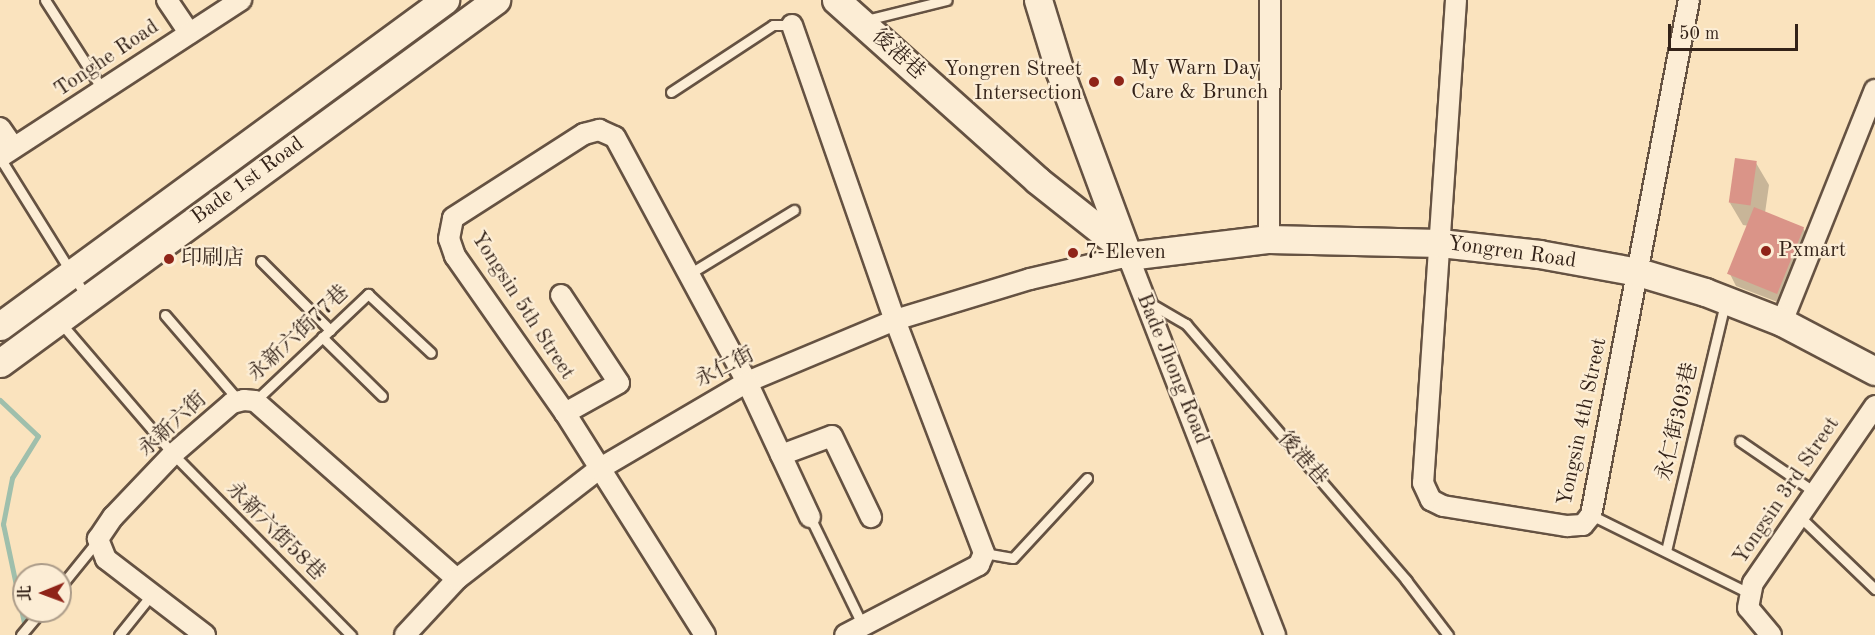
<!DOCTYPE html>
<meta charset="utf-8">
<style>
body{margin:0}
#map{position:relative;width:1875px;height:635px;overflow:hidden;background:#fae3be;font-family:"Old Standard TT","Noto Serif TC",serif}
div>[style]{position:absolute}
.shadow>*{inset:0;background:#0003}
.stream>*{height:5px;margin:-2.5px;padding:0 2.5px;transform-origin:2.5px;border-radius:2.5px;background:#9fbfac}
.building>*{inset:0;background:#da9488;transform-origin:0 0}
.roads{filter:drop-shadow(2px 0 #655242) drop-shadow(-2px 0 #655242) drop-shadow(0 2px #655242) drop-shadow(0 -2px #655242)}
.lane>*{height:9px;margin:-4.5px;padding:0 4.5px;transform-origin:4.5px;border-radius:4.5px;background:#fcedd5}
.street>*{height:20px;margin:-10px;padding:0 10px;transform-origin:10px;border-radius:10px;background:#fcedd5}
.secondary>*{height:27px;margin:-13.5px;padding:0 13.5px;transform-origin:13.5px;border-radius:13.5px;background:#fcedd5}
.dots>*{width:16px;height:16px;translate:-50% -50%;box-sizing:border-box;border:3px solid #fcedd5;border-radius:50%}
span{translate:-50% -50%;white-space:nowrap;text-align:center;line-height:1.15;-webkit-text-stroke:4.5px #fcedd5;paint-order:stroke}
.street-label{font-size:21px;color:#332218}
.poi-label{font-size:21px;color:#332218}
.left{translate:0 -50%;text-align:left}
.right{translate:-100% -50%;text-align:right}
.north{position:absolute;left:12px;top:563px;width:60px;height:60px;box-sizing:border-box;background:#fcedd5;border:2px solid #ac9c89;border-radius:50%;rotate:269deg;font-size:16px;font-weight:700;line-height:24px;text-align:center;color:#332218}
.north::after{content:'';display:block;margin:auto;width:21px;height:27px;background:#8f2418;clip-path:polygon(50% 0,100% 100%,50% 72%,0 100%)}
.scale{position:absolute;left:1668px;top:24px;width:130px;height:27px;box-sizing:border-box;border:3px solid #332218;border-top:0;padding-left:8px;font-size:18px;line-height:21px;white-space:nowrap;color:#332218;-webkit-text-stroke:4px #fcedd5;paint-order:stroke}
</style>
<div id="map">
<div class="shadow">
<i style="clip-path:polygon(1756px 163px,1769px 185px,1765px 213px,1803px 228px,1810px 240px,1785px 305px,1736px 286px,1730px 274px,1749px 226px,1743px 225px,1730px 203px)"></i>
</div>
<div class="stream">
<i style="left:0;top:400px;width:52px;rotate:43.5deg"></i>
<i style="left:38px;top:436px;width:49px;rotate:121.8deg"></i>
<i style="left:12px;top:478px;width:47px;rotate:101.1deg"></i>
<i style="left:3px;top:524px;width:101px;rotate:78deg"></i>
</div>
<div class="building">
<i style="left:1735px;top:158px;width:22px;height:45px;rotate:8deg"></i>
<i style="left:1754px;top:207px;width:54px;height:72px;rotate:22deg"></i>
</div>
<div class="roads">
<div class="lane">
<i style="left:45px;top:0;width:109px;rotate:57.3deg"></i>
<i style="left:866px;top:20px;width:83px;rotate:-13.9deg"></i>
<i style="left:671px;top:92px;width:122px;rotate:-33.3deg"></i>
<i style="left:773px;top:25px;width:19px"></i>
<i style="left:0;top:158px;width:163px;rotate:58.1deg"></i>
<i style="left:261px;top:261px;width:98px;rotate:45deg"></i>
<i style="left:689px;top:274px;width:123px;rotate:-31.4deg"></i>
<i style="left:1148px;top:302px;width:44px;rotate:30.1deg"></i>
<i style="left:1186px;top:324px;width:338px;rotate:49.3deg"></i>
<i style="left:1406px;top:580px;width:69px;rotate:52.6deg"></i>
<i style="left:165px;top:315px;width:113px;rotate:49.3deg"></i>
<i style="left:59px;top:321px;width:175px;rotate:49.4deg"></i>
<i style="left:173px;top:454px;width:254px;rotate:45.5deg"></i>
<i style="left:322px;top:337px;width:84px;rotate:44.5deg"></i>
<i style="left:255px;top:401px;width:156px;rotate:-43.4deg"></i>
<i style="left:368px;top:294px;width:86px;rotate:43.1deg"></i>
<i style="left:1740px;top:441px;width:88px;rotate:34.4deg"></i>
<i style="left:1591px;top:515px;width:176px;rotate:26.3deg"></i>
<i style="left:1798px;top:515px;width:107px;rotate:43.9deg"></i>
<i style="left:810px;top:517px;width:121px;rotate:64.1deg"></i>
<i style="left:1666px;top:551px;width:255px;rotate:-76.6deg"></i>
<i style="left:984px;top:553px;width:29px;rotate:10deg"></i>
<i style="left:1013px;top:558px;width:109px;rotate:-47.2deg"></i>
<i style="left:60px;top:587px;width:60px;rotate:-51deg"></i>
<i style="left:21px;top:635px;width:31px;rotate:-50deg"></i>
<i style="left:119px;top:635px;width:53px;rotate:-51.2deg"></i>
</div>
<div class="street">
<i style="left:167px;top:0;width:40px;rotate:56deg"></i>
<i style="left:1456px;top:0;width:484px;rotate:93.9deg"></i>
<i style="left:1423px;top:483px;width:19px;rotate:65deg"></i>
<i style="left:1431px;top:500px;width:13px;rotate:27deg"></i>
<i style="left:1443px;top:506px;width:126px;rotate:9.2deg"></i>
<i style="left:1567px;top:526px;width:16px;rotate:-4deg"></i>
<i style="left:1583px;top:525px;width:13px;rotate:-51deg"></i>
<i style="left:1591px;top:515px;width:524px;rotate:-79.23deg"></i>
<i style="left:792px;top:25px;width:312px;rotate:70.8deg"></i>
<i style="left:895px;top:320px;width:249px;rotate:69.1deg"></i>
<i style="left:984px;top:553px;width:13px;rotate:113deg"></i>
<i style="left:979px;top:565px;width:151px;rotate:152.4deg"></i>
<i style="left:0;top:128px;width:24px;rotate:55deg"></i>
<i style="left:0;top:157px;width:288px;rotate:-33.1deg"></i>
<i style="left:1269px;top:239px;width:239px;rotate:-89.8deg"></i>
<i style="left:561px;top:295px;width:105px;rotate:56.6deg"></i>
<i style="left:619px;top:383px;width:62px;rotate:150.9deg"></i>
<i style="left:1782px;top:322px;width:250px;rotate:-68.2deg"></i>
<i style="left:781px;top:455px;width:54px;rotate:-20.4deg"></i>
<i style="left:832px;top:436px;width:90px;rotate:64.3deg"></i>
<i style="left:205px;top:635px;width:125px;rotate:-142.5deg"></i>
<i style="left:106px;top:559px;width:22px;rotate:-112deg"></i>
<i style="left:98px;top:539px;width:27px;rotate:-56deg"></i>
<i style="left:113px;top:517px;width:87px;rotate:-46.4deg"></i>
<i style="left:173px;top:454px;width:78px;rotate:-40.8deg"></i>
<i style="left:232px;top:403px;width:12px;rotate:-14deg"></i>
<i style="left:244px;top:400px;width:11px;rotate:5deg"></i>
<i style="left:255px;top:401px;width:269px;rotate:41.4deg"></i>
<i style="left:405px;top:635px;width:76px;rotate:-47.1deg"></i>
<i style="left:457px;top:579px;width:180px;rotate:-37.8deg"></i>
<i style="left:599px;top:469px;width:172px;rotate:-30.4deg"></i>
<i style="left:747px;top:382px;width:160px;rotate:-22.7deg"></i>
<i style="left:895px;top:320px;width:141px;rotate:-16.9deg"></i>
<i style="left:1030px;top:279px;width:101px;rotate:-13.2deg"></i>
<i style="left:1128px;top:256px;width:407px;rotate:68.8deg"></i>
<i style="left:705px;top:635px;width:262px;rotate:-122.2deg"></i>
<i style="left:565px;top:413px;width:192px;rotate:-125deg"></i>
<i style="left:455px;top:256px;width:18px;rotate:-109deg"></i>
<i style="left:449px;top:239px;width:21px;rotate:-79deg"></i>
<i style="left:453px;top:218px;width:156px;rotate:-32.7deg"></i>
<i style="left:584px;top:134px;width:16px;rotate:-15deg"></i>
<i style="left:599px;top:130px;width:17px;rotate:24deg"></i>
<i style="left:615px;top:137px;width:278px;rotate:61.7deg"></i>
<i style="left:747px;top:382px;width:149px;rotate:65deg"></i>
<i style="left:1771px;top:635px;width:35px;rotate:-130deg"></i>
<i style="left:1748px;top:608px;width:25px;rotate:-79deg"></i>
<i style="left:1753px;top:583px;width:215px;rotate:-55.4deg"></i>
</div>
<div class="secondary">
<i style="left:836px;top:0;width:270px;rotate:41.8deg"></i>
<i style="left:1037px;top:180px;width:111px;rotate:38.4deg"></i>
<i style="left:1038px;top:0;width:75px;rotate:73deg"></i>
<i style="left:1060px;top:72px;width:196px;rotate:69.7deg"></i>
<i style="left:1128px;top:256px;width:142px;rotate:-6.9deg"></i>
<i style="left:1269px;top:239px;width:171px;rotate:1.3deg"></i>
<i style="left:1440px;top:243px;width:100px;rotate:6.3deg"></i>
<i style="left:1539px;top:254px;width:101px;rotate:10.3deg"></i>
<i style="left:1638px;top:272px;width:70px;rotate:16.6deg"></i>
<i style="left:1705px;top:292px;width:83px;rotate:21.3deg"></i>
<i style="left:1782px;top:322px;width:105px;rotate:27.8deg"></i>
<i style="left:0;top:326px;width:552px;rotate:-36.23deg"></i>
<i style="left:0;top:363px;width:615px;rotate:-36.2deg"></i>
</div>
</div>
<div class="dots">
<i style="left:1119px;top:81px;background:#8f2418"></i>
<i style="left:1094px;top:82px;background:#8f2418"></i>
<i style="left:1766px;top:251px;background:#8f2418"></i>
<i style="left:1073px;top:253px;background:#8f2418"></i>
<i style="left:169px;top:259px;background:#8f2418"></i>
</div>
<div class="street-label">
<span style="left:898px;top:55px;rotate:42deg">後港巷</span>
<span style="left:107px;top:59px;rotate:-34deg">Tonghe Road</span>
<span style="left:248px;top:181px;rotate:-36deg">Bade 1st Road</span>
<span style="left:1512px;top:253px;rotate:8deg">Yongren Road</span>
<span style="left:522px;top:306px;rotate:57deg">Yongsin 5th Street</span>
<span style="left:299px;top:334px;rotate:-43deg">永新六街77巷</span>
<span style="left:725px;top:368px;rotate:-27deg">永仁街</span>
<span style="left:1172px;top:369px;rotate:68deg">Bade Jhong Road</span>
<span style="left:1583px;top:422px;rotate:-78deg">Yongsin 4th Street</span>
<span style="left:1678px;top:422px;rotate:-77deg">永仁街303巷</span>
<span style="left:173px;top:425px;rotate:-43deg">永新六街</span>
<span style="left:1302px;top:459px;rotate:49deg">後港巷</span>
<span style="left:1787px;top:491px;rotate:-56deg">Yongsin 3rd Street</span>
<span style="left:275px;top:532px;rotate:45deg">永新六街58巷</span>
</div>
<div class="poi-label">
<span class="left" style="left:1131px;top:81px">My Warn Day<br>Care &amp; Brunch</span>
<span class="right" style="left:1082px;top:82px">Yongren Street<br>Intersection</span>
<span class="left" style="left:1778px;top:251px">Pxmart</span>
<span class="left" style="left:1085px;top:253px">7-Eleven</span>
<span class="left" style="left:181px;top:259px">印刷店</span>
</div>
<div class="north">北</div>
<div class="scale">50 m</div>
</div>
